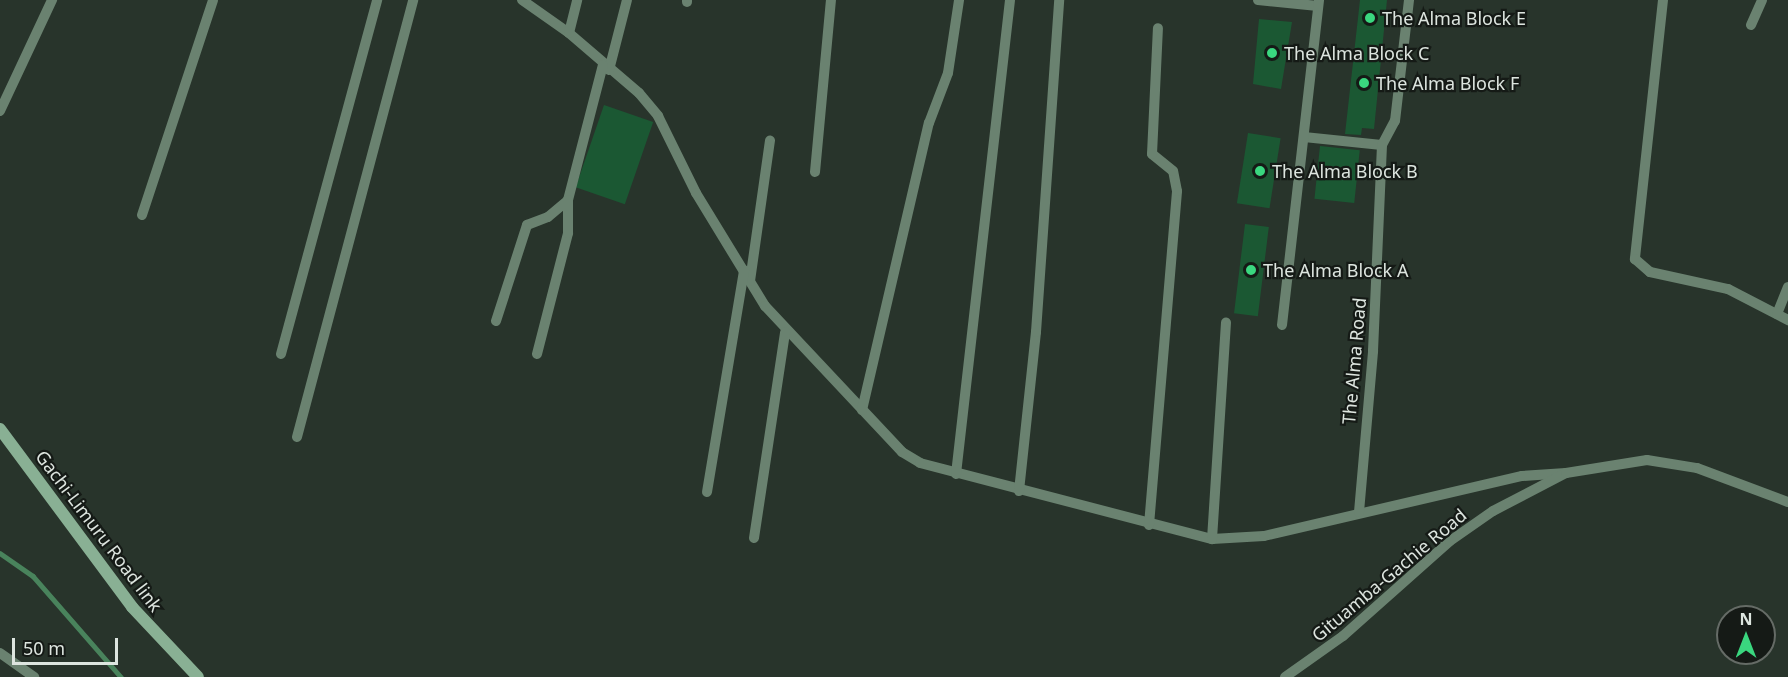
<!DOCTYPE html>
<style>
body{margin:0}
#map{position:relative;width:1788px;height:677px;overflow:hidden;background:#28342b;font-family:"Noto Sans",sans-serif}
div>[style]{position:absolute}
.stream>*{height:4.5px;margin:-2.25px;padding:0 2.25px;transform-origin:2.25px;border-radius:2.25px;background:#49835c}
.building>*{inset:0;background:#1b5833;transform-origin:0 0}
.street>*{height:10px;margin:-5px;padding:0 5px;transform-origin:5px;border-radius:5px;background:#6a8270}
.secondary>*{height:12px;margin:-6px;padding:0 6px;transform-origin:6px;border-radius:6px;background:#89b094}
.dots>*{width:16px;height:16px;translate:-50% -50%;box-sizing:border-box;border:3px solid #151a16;border-radius:50%}
span{translate:-50% -50%;white-space:nowrap;text-align:center;line-height:1.15;-webkit-text-stroke:4.5px #151a16;paint-order:stroke}
.poi-label{font-size:18px;color:#dde5df}
.left{translate:0 -50%;text-align:left}
.street-label{font-size:18px;color:#dde5df}
.north{position:absolute;left:1716px;top:605px;width:60px;height:60px;box-sizing:border-box;background:#151a16;border:2px solid #656b66;border-radius:50%;rotate:0deg;font-size:16px;font-weight:700;line-height:24px;text-align:center;color:#dde5df}
.north::after{content:'';display:block;margin:auto;width:21px;height:27px;background:#3ad77f;clip-path:polygon(50% 0,100% 100%,50% 72%,0 100%)}
.scale{position:absolute;left:12px;top:638px;width:106px;height:27px;box-sizing:border-box;border:3px solid #dde5df;border-top:0;padding-left:8px;font-size:18px;line-height:21px;white-space:nowrap;color:#dde5df;-webkit-text-stroke:4px #151a16;paint-order:stroke}
</style>
<div id="map">
<div class="stream">
<i style="left:0;top:553px;width:40px;rotate:34.9deg"></i>
<i style="left:33px;top:576px;width:134px;rotate:48.9deg"></i>
</div>
<div class="building">
<i style="clip-path:polygon(1360px 0,1387px 0,1374px 129px,1362px 128px,1361px 135px,1345px 134px)"></i>
<i style="clip-path:polygon(1259px 19px,1292px 22px,1281px 89px,1253px 84px)"></i>
<i style="left:604px;top:105px;width:52px;height:87px;rotate:19deg"></i>
<i style="left:1248px;top:133px;width:33px;height:71px;rotate:9deg"></i>
<i style="left:1320px;top:146px;width:40px;height:53px;rotate:6deg"></i>
<i style="left:1245px;top:224px;width:24px;height:90px;rotate:7deg"></i>
</div>
<div class="street">
<i style="left:522px;top:0;width:57px;rotate:35.1deg"></i>
<i style="left:569px;top:33px;width:92px;rotate:40.6deg"></i>
<i style="left:639px;top:93px;width:30px;rotate:50deg"></i>
<i style="left:658px;top:116px;width:86px;rotate:63.7deg"></i>
<i style="left:696px;top:193px;width:132px;rotate:58.6deg"></i>
<i style="left:765px;top:306px;width:200px;rotate:46.8deg"></i>
<i style="left:902px;top:452px;width:21px;rotate:31deg"></i>
<i style="left:920px;top:463px;width:302px;rotate:14.6deg"></i>
<i style="left:1212px;top:539px;width:52px;rotate:-3.3deg"></i>
<i style="left:1264px;top:536px;width:265px;rotate:-13.1deg"></i>
<i style="left:1522px;top:476px;width:44px;rotate:-3.9deg"></i>
<i style="left:1258px;top:0;width:60px;rotate:5.7deg"></i>
<i style="left:1663px;top:0;width:261px;rotate:96.2deg"></i>
<i style="left:1635px;top:259px;width:20px;rotate:41deg"></i>
<i style="left:1650px;top:272px;width:80px;rotate:12.3deg"></i>
<i style="left:1728px;top:289px;width:68px;rotate:27.3deg"></i>
<i style="left:687px;top:2px;width:2px;rotate:-90deg"></i>
<i style="left:1751px;top:25px;width:27px;rotate:-66deg"></i>
<i style="left:569px;top:33px;width:34px;rotate:-76deg"></i>
<i style="left:609px;top:70px;width:72px;rotate:-75.6deg"></i>
<i style="left:0;top:111px;width:123px;rotate:-64.9deg"></i>
<i style="left:1304px;top:137px;width:78px;rotate:5.9deg"></i>
<i style="left:815px;top:172px;width:173px;rotate:-84.7deg"></i>
<i style="left:142px;top:215px;width:226px;rotate:-71.7deg"></i>
<i style="left:750px;top:281px;width:142px;rotate:-81.9deg"></i>
<i style="left:1777px;top:314px;width:29px;rotate:-68deg"></i>
<i style="left:496px;top:321px;width:101px;rotate:-72.1deg"></i>
<i style="left:527px;top:225px;width:22px;rotate:-21deg"></i>
<i style="left:548px;top:217px;width:26px;rotate:-40deg"></i>
<i style="left:568px;top:200px;width:139px;rotate:-75.5deg"></i>
<i style="left:1282px;top:325px;width:327px;rotate:-83.5deg"></i>
<i style="left:281px;top:354px;width:367px;rotate:-74.8deg"></i>
<i style="left:537px;top:354px;width:125px;rotate:-75.6deg"></i>
<i style="left:568px;top:233px;width:33px;rotate:-90deg"></i>
<i style="left:862px;top:410px;width:295px;rotate:-76.9deg"></i>
<i style="left:929px;top:123px;width:53px;rotate:-69.2deg"></i>
<i style="left:948px;top:73px;width:74px;rotate:-81.4deg"></i>
<i style="left:297px;top:437px;width:452px;rotate:-75.1deg"></i>
<i style="left:956px;top:474px;width:477px;rotate:-83.5deg"></i>
<i style="left:1019px;top:491px;width:160px;rotate:-83.9deg"></i>
<i style="left:1036px;top:332px;width:333px;rotate:-86deg"></i>
<i style="left:707px;top:492px;width:225px;rotate:-80.5deg"></i>
<i style="left:1359px;top:512px;width:162px;rotate:-85deg"></i>
<i style="left:1373px;top:351px;width:206px;rotate:-87.5deg"></i>
<i style="left:1382px;top:145px;width:27px;rotate:-62deg"></i>
<i style="left:1395px;top:121px;width:122px;rotate:-83.4deg"></i>
<i style="left:1149px;top:525px;width:335px;rotate:-85.2deg"></i>
<i style="left:1177px;top:191px;width:20px;rotate:-101deg"></i>
<i style="left:1173px;top:171px;width:27px;rotate:-141deg"></i>
<i style="left:1152px;top:154px;width:126px;rotate:-87.3deg"></i>
<i style="left:754px;top:538px;width:208px;rotate:-81.4deg"></i>
<i style="left:1212px;top:539px;width:217px;rotate:-86.3deg"></i>
<i style="left:0;top:653px;width:42px;rotate:35.2deg"></i>
<i style="left:1285px;top:677px;width:71px;rotate:-35.3deg"></i>
<i style="left:1343px;top:636px;width:143px;rotate:-41.6deg"></i>
<i style="left:1450px;top:541px;width:52px;rotate:-34.9deg"></i>
<i style="left:1493px;top:511px;width:82px;rotate:-27.5deg"></i>
<i style="left:1566px;top:473px;width:82px;rotate:-9.1deg"></i>
<i style="left:1647px;top:460px;width:51px;rotate:9.1deg"></i>
<i style="left:1697px;top:468px;width:97px;rotate:20.5deg"></i>
</div>
<div class="secondary">
<i style="left:0;top:429px;width:222px;rotate:53.4deg"></i>
<i style="left:132px;top:607px;width:96px;rotate:46.7deg"></i>
</div>
<div class="dots">
<i style="left:1370px;top:18px;background:#3ad77f"></i>
<i style="left:1272px;top:53px;background:#3ad77f"></i>
<i style="left:1364px;top:83px;background:#3ad77f"></i>
<i style="left:1260px;top:171px;background:#3ad77f"></i>
<i style="left:1251px;top:270px;background:#3ad77f"></i>
</div>
<div class="poi-label">
<span class="left" style="left:1382px;top:18px">The Alma Block E</span>
<span class="left" style="left:1284px;top:53px">The Alma Block C</span>
<span class="left" style="left:1376px;top:83px">The Alma Block F</span>
<span class="left" style="left:1272px;top:171px">The Alma Block B</span>
<span class="left" style="left:1263px;top:270px">The Alma Block A</span>
</div>
<div class="street-label">
<span style="left:1354px;top:361px;rotate:-85deg">The Alma Road</span>
<span style="left:99px;top:531px;rotate:53deg">Gachi-Limuru Road link</span>
<span style="left:1389px;top:575px;rotate:-40deg">Gituamba-Gachie Road</span>
</div>
<div class="north">N</div>
<div class="scale">50 m</div>
</div>
